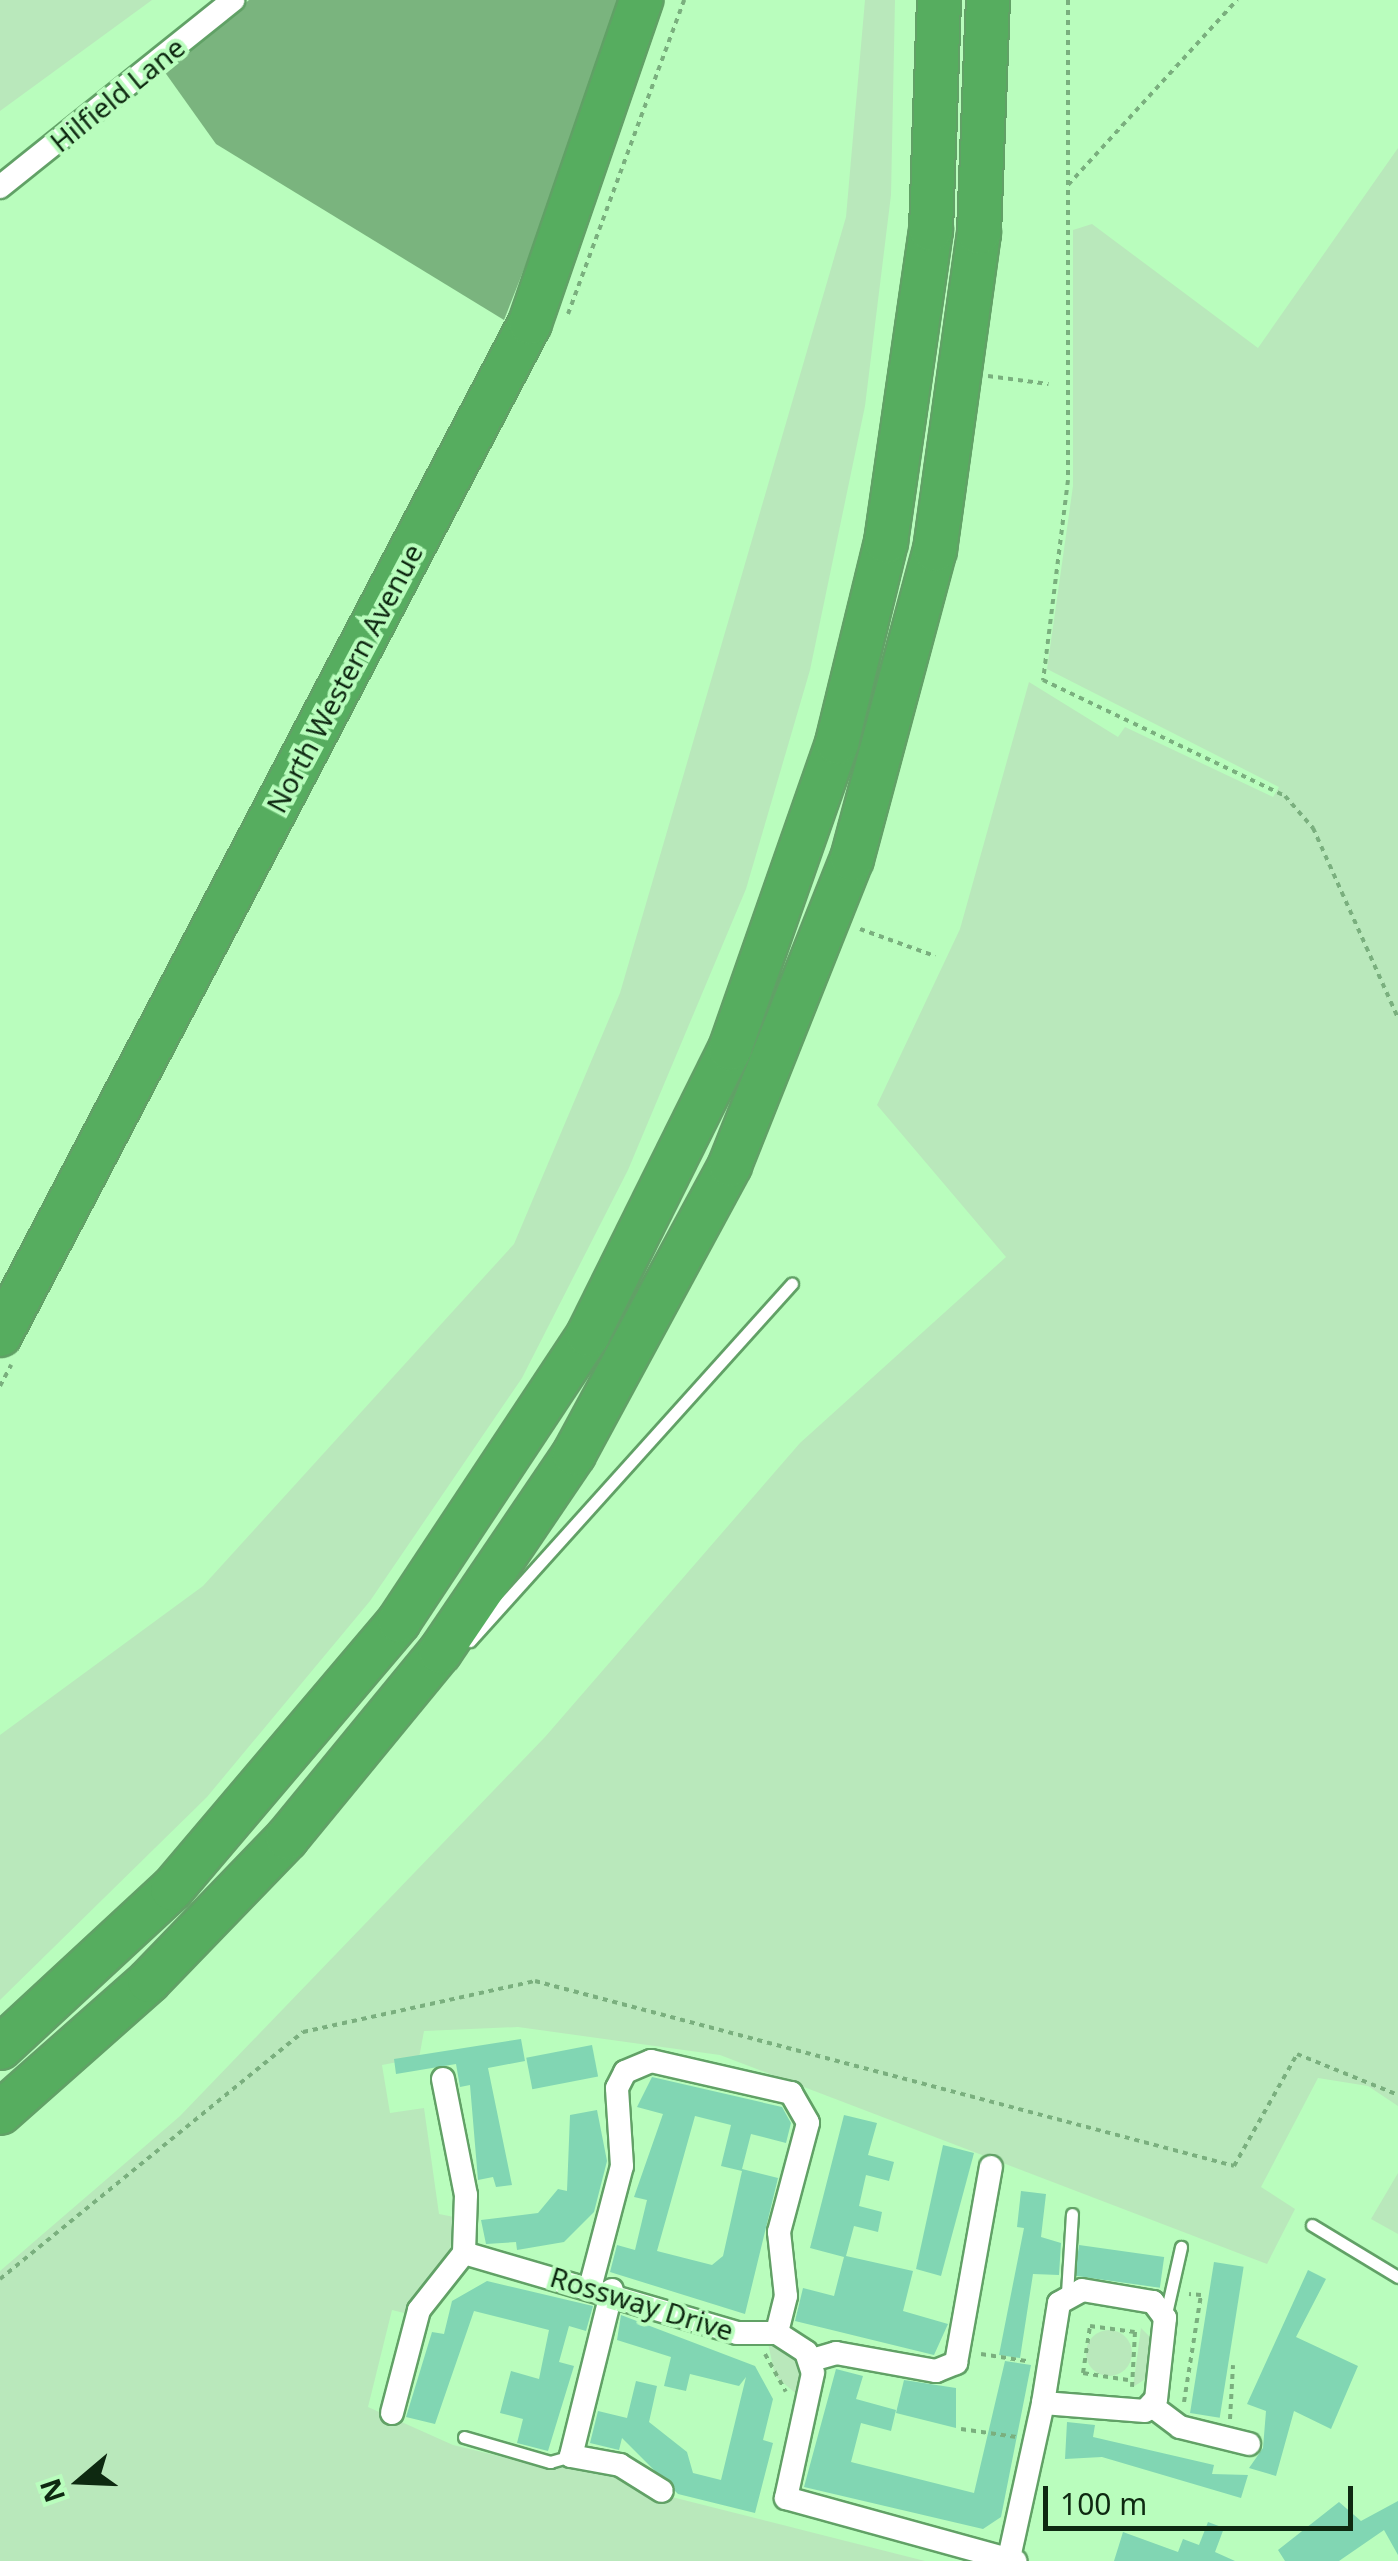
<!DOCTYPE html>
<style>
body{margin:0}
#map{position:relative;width:1398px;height:2561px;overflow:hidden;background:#b9fdbd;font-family:"Noto Sans",sans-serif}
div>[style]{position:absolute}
.green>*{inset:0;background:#b9e8bb}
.round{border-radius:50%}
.forest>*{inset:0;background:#7ab47e}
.building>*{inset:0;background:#81d6b3;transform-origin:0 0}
.path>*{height:4px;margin-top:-2px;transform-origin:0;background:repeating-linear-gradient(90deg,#7aaf7e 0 5px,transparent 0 10px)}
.roads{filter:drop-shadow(2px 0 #61a166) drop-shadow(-2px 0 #61a166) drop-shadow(0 2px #61a166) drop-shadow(0 -2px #61a166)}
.lane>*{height:11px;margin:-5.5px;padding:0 5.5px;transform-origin:5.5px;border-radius:5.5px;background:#fff}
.street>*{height:22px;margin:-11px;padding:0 11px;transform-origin:11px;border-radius:11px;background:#fff}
.highway>*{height:42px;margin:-21px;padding:0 21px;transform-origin:21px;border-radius:21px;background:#56ad5f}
span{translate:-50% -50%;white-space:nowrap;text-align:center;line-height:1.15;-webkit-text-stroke:8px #b9fdbd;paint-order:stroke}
.street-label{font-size:28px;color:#0e2911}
.north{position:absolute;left:30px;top:2431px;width:100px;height:100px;-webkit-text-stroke:8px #b9fdbd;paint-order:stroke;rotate:251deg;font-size:28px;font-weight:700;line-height:40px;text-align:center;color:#0e2911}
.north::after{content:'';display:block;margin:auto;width:35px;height:45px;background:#0e2911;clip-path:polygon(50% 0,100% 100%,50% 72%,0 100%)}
.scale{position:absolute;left:1043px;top:2486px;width:310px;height:45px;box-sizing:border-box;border:5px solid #0e2911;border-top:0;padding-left:12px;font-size:30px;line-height:35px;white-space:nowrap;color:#0e2911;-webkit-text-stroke:8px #b9fdbd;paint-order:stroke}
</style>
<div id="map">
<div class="green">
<i style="clip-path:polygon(0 0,152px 0,0 111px)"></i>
<i style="clip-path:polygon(865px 0,895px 0,891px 195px,865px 406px,810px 670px,746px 889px,628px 1170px,522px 1378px,370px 1601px,207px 1797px,0 2000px,0 1735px,203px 1586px,514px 1244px,620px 993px,846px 217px)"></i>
<i style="clip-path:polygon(1398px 148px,1398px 2106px,1368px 2086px,1318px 2078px,1261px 2187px,1295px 2209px,1267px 2264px,720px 2055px,518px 2027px,424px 2031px,419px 2058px,382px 2065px,390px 2113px,424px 2108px,439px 2214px,459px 2218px,449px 2252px,408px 2314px,392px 2310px,368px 2407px,453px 2445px,549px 2468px,606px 2466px,652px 2492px,925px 2561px,0 2561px,0 2271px,180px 2116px,545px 1737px,800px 1443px,1006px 1257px,877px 1105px,960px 929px,1029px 682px,1118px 737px,1125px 727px,1273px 797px,1279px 787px,1047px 669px,1073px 486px,1073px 230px,1092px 224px,1258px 348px)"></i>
<i style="clip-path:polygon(1398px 2173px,1398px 2234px,1371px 2219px)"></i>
<i style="clip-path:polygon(1141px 2328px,1153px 2340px,1147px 2378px,1133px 2387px)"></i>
<i class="round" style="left:1086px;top:2330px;width:46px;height:46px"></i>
<i style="clip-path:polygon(768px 2343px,804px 2363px,799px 2396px,775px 2376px)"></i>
</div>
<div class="forest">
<i style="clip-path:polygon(249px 0,630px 0,504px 320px,216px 144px,164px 71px)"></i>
</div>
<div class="building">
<i style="clip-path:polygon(521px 2039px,525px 2061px,488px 2068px,512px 2185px,496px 2187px,493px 2177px,478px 2180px,470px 2085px,460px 2087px,456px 2064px,396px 2074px,394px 2059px)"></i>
<i style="left:592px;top:2045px;width:32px;height:67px;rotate:79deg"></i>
<i style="clip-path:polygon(evenodd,652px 2077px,782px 2107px,791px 2123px,786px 2143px,751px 2134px,742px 2169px,778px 2178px,745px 2314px,610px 2272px,617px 2245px,635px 2250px,647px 2200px,634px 2197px,663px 2114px,637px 2107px,652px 2077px,695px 2116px,731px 2125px,721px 2166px,742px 2171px,723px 2256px,712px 2265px,657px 2251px,695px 2116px)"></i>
<i style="clip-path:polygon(597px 2110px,607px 2161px,594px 2212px,564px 2242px,517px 2250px,516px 2242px,486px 2244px,481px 2220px,538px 2213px,558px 2189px,567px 2191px,570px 2115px)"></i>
<i style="clip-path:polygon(844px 2115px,877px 2123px,868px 2155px,894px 2162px,889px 2181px,866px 2175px,859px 2206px,882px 2212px,878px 2232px,854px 2226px,846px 2256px,913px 2271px,903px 2311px,948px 2324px,934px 2355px,795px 2321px,803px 2288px,834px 2296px,844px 2257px,810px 2248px)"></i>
<i style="clip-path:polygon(943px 2145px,974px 2153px,941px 2276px,916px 2269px)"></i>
<i style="clip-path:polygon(1021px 2191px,1046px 2194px,1041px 2237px,1061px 2243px,1059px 2275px,1033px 2274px,1020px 2358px,999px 2355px,1024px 2228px,1017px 2227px)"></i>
<i style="left:1079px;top:2245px;width:86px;height:31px;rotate:8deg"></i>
<i style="left:1214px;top:2262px;width:30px;height:153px;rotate:9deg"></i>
<i style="clip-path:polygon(1308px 2270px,1326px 2279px,1296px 2337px,1358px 2366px,1331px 2429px,1294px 2411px,1276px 2476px,1249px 2468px,1263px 2448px,1266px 2411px,1247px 2404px)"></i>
<i style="clip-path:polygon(487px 2281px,593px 2306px,586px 2331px,569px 2326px,559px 2362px,574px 2366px,548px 2451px,517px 2443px,523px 2419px,500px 2413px,511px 2371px,539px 2379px,549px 2330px,474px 2311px,435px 2424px,406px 2417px,432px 2332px,444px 2334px,452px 2301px)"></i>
<i style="clip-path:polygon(621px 2315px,755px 2366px,773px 2399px,763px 2440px,773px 2443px,755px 2513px,678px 2494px,622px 2438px,619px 2450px,590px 2443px,598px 2411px,627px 2418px,636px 2381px,657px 2386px,649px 2422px,687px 2452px,693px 2473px,721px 2480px,746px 2377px,739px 2386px,690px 2374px,686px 2391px,664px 2386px,671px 2357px,617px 2340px)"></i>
<i style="clip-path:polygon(1005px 2361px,1031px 2365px,1001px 2517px,983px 2529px,804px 2487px,836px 2369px,863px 2376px,856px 2399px,896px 2410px,891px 2431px,861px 2423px,851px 2462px,974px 2493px)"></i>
<i style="clip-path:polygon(904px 2380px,956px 2388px,956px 2428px,896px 2413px)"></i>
<i style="clip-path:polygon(1067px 2422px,1095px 2425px,1093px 2437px,1214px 2465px,1212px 2474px,1248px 2475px,1241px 2498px,1102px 2457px,1065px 2459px)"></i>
<i style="clip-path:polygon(1398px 2501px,1398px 2555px,1384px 2530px,1339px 2561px,1285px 2561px,1278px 2550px,1339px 2502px,1361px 2521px)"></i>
<i style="clip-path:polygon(1208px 2522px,1224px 2528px,1215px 2552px,1235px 2561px,1114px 2561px,1123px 2532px,1178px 2552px,1183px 2539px,1199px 2545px)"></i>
</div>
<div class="path">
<i style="left:1068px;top:0;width:480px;rotate:90deg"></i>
<i style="left:1068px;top:480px;width:202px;rotate:97.1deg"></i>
<i style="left:1043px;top:680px;width:268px;rotate:25.6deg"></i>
<i style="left:1285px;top:796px;width:43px;rotate:48.8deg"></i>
<i style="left:1313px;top:828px;width:208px;rotate:65.9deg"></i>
<i style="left:1068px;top:185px;width:251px;rotate:-47.6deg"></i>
<i style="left:568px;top:314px;width:335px;rotate:-69.7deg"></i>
<i style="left:988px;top:376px;width:61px;rotate:7.6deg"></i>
<i style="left:860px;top:929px;width:80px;rotate:19.8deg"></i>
<i style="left:0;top:1386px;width:24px;rotate:-62deg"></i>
<i style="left:0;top:2279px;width:391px;rotate:-39.2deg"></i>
<i style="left:303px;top:2032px;width:238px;rotate:-12.4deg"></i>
<i style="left:535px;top:1981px;width:723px;rotate:14.82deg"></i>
<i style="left:1234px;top:2166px;width:129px;rotate:-60.6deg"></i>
<i style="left:1297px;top:2054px;width:109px;rotate:22.1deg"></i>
<i style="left:765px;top:2354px;width:43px;rotate:61.1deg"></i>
<i style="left:981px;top:2354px;width:46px;rotate:8.8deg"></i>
<i style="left:1128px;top:2380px;width:46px;rotate:-171.2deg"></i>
<i style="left:1083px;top:2373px;width:48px;rotate:-81.5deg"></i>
<i style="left:1090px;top:2326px;width:45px;rotate:7.6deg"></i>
<i style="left:1135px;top:2332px;width:55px;rotate:93.1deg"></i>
<i style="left:1184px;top:2402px;width:108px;rotate:-81deg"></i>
<i style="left:1201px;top:2295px;width:12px;rotate:-175deg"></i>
<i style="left:1230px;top:2419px;width:54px;rotate:-86.8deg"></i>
<i style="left:961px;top:2429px;width:56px;rotate:8.3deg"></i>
</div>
<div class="roads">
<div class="lane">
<i style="left:470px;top:1641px;width:481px;rotate:-48deg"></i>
<i style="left:1312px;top:2225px;width:100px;rotate:31.2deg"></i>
<i style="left:1067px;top:2293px;width:79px;rotate:-86.4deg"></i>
<i style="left:1165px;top:2318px;width:73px;rotate:-77.3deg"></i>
<i style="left:464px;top:2437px;width:90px;rotate:16.2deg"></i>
<i style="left:550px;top:2462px;width:22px;rotate:-16deg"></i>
</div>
<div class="street">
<i style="left:0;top:187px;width:299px;rotate:-38.7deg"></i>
<i style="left:443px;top:2079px;width:118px;rotate:78.8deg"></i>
<i style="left:466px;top:2195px;width:58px;rotate:92deg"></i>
<i style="left:591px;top:2284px;width:122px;rotate:-75.3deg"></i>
<i style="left:622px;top:2166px;width:78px;rotate:-93.7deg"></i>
<i style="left:617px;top:2088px;width:18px;rotate:-63deg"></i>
<i style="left:625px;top:2072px;width:28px;rotate:-23deg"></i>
<i style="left:651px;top:2061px;width:144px;rotate:12.9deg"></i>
<i style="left:791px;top:2093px;width:34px;rotate:60deg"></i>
<i style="left:808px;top:2123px;width:113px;rotate:104.9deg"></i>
<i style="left:779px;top:2232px;width:64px;rotate:83.8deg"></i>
<i style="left:786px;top:2296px;width:38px;rotate:104deg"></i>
<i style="left:612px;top:2290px;width:171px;rotate:103.9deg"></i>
<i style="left:571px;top:2456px;width:50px;rotate:10.4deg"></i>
<i style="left:620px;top:2465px;width:49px;rotate:31.8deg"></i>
<i style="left:1082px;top:2290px;width:72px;rotate:9.6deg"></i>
<i style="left:1153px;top:2302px;width:20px;rotate:53deg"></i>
<i style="left:1165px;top:2318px;width:81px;rotate:96.3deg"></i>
<i style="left:1156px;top:2399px;width:16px;rotate:133deg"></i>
<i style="left:1145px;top:2411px;width:102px;rotate:-175.5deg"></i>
<i style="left:1043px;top:2403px;width:101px;rotate:-80.9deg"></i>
<i style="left:1059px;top:2303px;width:26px;rotate:-29deg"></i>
<i style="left:812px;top:2360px;width:25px;rotate:-16deg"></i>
<i style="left:836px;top:2353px;width:102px;rotate:10.2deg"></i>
<i style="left:936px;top:2371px;width:22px;rotate:-22deg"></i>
<i style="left:956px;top:2363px;width:199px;rotate:-79.9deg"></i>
<i style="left:1152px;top:2406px;width:35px;rotate:37deg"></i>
<i style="left:1180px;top:2427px;width:71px;rotate:13.8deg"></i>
<i style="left:392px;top:2413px;width:106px;rotate:-75.3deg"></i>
<i style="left:419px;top:2310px;width:73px;rotate:-51.7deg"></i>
<i style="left:464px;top:2253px;width:284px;rotate:16.3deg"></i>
<i style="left:737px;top:2333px;width:40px"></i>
<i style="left:777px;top:2333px;width:35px;rotate:33deg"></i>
<i style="left:806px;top:2352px;width:22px;rotate:72deg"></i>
<i style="left:813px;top:2373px;width:128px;rotate:102.2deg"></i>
<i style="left:786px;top:2498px;width:238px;rotate:15.4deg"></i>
<i style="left:1009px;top:2558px;width:159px;rotate:-77.6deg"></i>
</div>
<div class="highway">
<i style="left:0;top:1335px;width:1142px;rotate:-62.36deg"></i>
<i style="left:530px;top:323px;width:342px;rotate:-71deg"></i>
<i style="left:0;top:2048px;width:234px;rotate:-42.8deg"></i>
<i style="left:172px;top:1889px;width:351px;rotate:-49.7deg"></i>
<i style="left:399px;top:1621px;width:343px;rotate:-56.5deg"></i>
<i style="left:588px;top:1335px;width:319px;rotate:-63.6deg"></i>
<i style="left:730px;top:1049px;width:324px;rotate:-70.7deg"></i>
<i style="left:837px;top:743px;width:207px;rotate:-76.3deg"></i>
<i style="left:886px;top:542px;width:315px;rotate:-81.8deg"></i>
<i style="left:931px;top:230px;width:230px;rotate:-88deg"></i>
<i style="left:0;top:2113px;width:199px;rotate:-41.5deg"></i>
<i style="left:149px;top:1981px;width:199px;rotate:-46deg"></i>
<i style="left:287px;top:1838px;width:241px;rotate:-50.6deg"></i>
<i style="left:440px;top:1652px;width:239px;rotate:-55.9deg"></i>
<i style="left:574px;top:1454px;width:328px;rotate:-61.6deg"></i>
<i style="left:730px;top:1165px;width:329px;rotate:-68.3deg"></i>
<i style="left:852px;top:859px;width:320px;rotate:-75deg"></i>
<i style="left:935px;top:550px;width:320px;rotate:-82.1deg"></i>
<i style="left:979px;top:233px;width:233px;rotate:-87.8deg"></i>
</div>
</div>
<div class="street-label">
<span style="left:117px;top:94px;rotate:-39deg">Hilfield Lane</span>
<span style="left:344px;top:678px;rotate:-62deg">North Western Avenue</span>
<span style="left:642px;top:2303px;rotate:17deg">Rossway Drive</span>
</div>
<div class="north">N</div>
<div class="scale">100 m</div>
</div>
